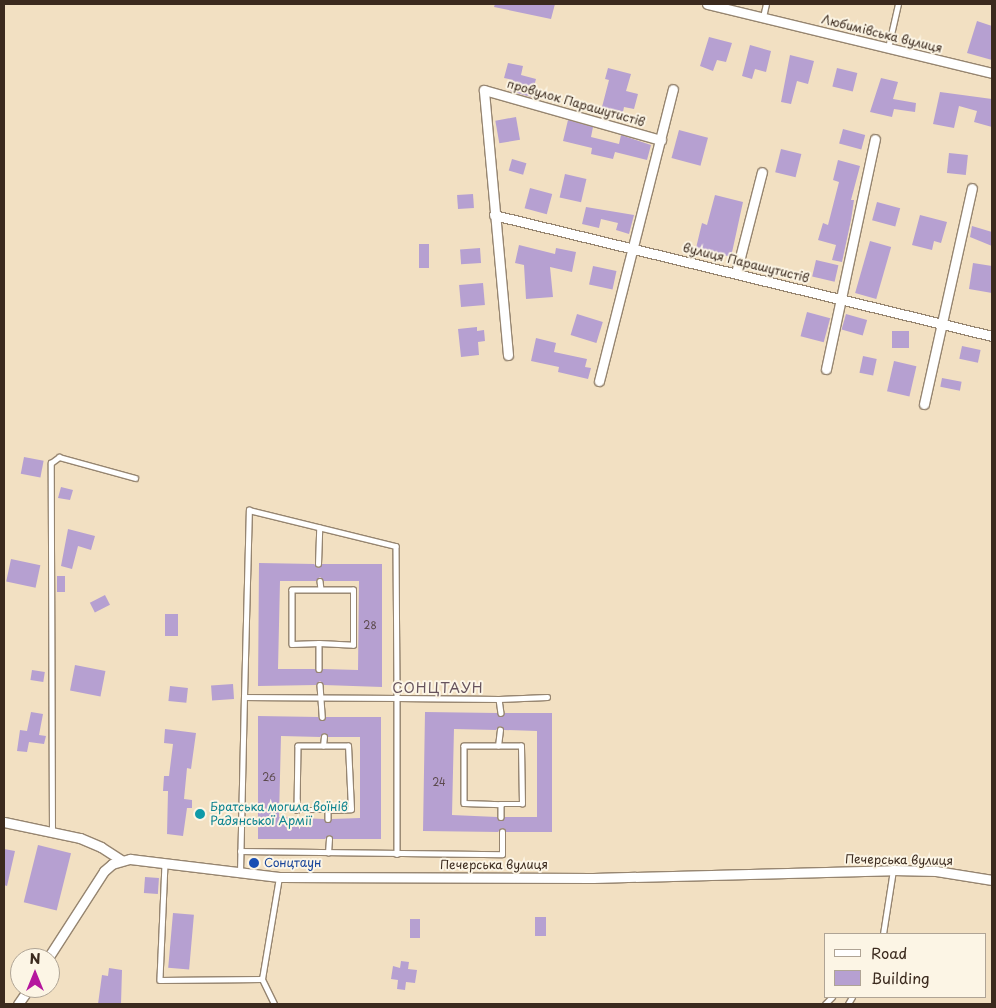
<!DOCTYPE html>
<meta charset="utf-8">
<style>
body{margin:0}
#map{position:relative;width:996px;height:1008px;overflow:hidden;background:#f2e0c2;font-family:"Playpen Sans",sans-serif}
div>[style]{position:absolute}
.building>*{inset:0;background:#b6a0d1;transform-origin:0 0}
.roads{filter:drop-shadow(1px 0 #968570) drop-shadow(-1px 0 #968570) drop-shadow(0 1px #968570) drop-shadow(0 -1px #968570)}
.lane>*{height:4.5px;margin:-2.25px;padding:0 2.25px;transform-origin:2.25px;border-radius:2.25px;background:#fff}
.street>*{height:9px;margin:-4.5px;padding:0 4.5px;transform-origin:4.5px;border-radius:4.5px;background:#fff}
.dots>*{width:14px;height:14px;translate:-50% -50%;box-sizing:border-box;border:2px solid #fcf5e5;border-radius:50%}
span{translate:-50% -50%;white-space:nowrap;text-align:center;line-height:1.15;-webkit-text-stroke:4px #fcf5e5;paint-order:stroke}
.number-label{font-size:10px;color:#5a484b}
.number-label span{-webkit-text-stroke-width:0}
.street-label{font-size:12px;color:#3b2a1e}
.culture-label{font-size:12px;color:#0d838f}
.left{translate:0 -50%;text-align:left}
.transit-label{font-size:12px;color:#164399}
.neighbourhood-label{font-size:14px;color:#66535d;letter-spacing:1px}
.frame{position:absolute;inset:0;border:5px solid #3b2a1e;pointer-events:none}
.legend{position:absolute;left:824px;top:933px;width:162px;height:65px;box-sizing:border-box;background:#fcf5e5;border:1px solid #afa495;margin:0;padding:6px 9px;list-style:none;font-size:15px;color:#3b2a1e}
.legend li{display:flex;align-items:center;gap:10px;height:25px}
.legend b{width:25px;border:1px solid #afa495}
.north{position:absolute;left:10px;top:948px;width:50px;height:50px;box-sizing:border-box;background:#fcf5e5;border:1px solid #afa495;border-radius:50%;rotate:0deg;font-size:14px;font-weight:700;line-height:20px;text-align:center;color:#3b2a1e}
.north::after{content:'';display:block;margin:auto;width:18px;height:22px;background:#b5179e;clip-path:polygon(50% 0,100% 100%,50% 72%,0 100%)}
</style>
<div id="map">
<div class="building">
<i style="clip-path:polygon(495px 4px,555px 4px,551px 19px,494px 7px)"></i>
<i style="clip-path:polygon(977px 21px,992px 26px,992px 60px,967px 53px)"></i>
<i style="clip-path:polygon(709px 37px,732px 43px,726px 62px,717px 60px,713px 71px,700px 66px)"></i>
<i style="clip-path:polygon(750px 45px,771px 51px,766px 72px,755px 69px,752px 79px,742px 76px)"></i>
<i style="clip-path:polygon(790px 55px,814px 61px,808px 84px,797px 81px,791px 104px,781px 102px)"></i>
<i style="clip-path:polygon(508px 63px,523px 66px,521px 75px,536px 79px,531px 97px,510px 91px,513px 80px,504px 78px)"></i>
<i style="clip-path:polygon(608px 68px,631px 74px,626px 91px,638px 94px,634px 109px,624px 107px,623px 112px,602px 107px,609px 80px,605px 79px)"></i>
<i style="left:837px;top:68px;width:21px;height:19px;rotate:14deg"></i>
<i style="clip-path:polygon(881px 78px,898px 82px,893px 99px,916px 103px,915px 112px,894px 109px,892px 117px,870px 112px)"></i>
<i style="clip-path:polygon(940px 92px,992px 99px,992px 127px,974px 122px,977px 111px,959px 106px,954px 128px,933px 124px)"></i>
<i style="left:516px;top:117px;width:23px;height:21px;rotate:80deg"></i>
<i style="clip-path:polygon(568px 120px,593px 127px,591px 137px,619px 144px,621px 135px,651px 145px,647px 160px,615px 152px,613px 159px,591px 154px,592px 148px,563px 141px)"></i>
<i style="left:843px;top:129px;width:23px;height:15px;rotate:15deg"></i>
<i style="left:679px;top:130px;width:30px;height:29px;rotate:15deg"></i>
<i style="left:781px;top:149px;width:21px;height:24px;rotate:14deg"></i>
<i style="left:949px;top:153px;width:19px;height:20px;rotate:6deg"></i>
<i style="left:512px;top:159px;width:15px;height:12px;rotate:16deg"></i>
<i style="clip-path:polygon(838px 160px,860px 166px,851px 200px,854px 200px,851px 220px,842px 262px,832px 260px,836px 245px,818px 240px,823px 223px,828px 225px,839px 182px,833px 180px)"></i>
<i style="left:565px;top:174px;width:22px;height:24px;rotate:13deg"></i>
<i style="left:530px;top:188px;width:23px;height:21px;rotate:15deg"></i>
<i style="left:473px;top:194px;width:14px;height:16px;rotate:86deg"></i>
<i style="clip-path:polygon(715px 195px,743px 202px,731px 257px,696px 248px,702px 223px,707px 225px)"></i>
<i style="left:877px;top:202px;width:24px;height:19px;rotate:15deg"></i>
<i style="clip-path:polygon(586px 207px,634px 215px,629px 234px,616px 230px,618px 223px,601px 219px,599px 228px,582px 224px)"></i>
<i style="clip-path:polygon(920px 215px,947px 222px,941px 243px,934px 241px,932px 250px,912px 245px)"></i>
<i style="clip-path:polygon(972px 226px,992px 232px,992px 246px,970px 237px)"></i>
<i style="left:870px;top:241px;width:22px;height:54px;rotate:16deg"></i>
<i style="left:419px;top:244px;width:10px;height:24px"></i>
<i style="clip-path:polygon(519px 245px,555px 254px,556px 248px,576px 252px,572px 272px,550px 267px,553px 297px,526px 299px,524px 265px,515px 263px)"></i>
<i style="left:480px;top:248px;width:15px;height:20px;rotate:86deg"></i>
<i style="left:816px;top:260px;width:23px;height:17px;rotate:13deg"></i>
<i style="clip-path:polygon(973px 263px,992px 266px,992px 293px,969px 289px)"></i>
<i style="left:593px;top:266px;width:24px;height:19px;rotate:12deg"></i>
<i style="left:483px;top:283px;width:22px;height:24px;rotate:85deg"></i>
<i style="left:807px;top:312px;width:24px;height:25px;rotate:15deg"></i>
<i style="left:577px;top:314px;width:27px;height:22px;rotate:17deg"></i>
<i style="left:846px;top:314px;width:22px;height:16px;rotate:16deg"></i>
<i style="clip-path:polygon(477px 327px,477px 331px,484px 330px,485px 341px,478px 342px,479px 355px,461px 357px,458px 329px)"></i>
<i style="left:892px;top:331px;width:17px;height:17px"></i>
<i style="clip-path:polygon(536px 338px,556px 343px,554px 352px,587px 359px,585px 367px,591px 368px,588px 379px,558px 372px,559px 367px,531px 361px)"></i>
<i style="left:962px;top:346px;width:19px;height:13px;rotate:12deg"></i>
<i style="left:863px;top:356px;width:14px;height:17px;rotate:12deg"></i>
<i style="left:894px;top:361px;width:23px;height:31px;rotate:13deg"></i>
<i style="left:942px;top:378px;width:20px;height:9px;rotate:11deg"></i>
<i style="left:24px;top:457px;width:20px;height:17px;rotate:11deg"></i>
<i style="clip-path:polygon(61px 487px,73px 490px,70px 500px,58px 498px)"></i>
<i style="clip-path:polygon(68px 529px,95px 536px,91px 550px,78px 546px,72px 569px,61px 566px)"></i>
<i style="left:11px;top:559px;width:30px;height:23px;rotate:12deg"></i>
<i style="clip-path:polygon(evenodd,259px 563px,314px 564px,318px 568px,322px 564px,382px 564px,382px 687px,324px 685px,320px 681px,316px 685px,258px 686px,259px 563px,320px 577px,324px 581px,359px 581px,358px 670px,323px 669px,319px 673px,315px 669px,278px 669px,280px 581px,316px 581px,320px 577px)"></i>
<i style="left:57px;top:576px;width:8px;height:16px"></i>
<i style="left:105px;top:595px;width:11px;height:17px;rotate:63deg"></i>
<i style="left:165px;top:614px;width:13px;height:22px"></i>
<i style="left:75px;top:665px;width:31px;height:26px;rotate:11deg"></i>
<i style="left:32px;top:670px;width:13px;height:10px;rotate:9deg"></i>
<i style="left:233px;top:684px;width:15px;height:22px;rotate:86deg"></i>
<i style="left:170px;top:686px;width:18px;height:15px;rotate:6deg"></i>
<i style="clip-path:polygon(31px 712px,43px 714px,39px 735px,46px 736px,44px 744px,29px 742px,27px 752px,17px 751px,20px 730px,27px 731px)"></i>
<i style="clip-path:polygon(evenodd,425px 712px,497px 713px,501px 717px,505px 713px,552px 713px,552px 832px,506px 832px,502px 828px,498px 832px,423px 831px,425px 712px,500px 726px,504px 730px,537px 731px,537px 817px,505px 817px,501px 821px,497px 817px,452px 815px,454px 729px,496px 730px,500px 726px)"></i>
<i style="clip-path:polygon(evenodd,258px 716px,318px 717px,322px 721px,326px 717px,381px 717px,381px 839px,333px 839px,329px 835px,325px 839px,258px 839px,258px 716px,324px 733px,328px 737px,360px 737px,360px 818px,332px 819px,328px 823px,324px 819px,279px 817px,281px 736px,320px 737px,324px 733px)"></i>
<i style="clip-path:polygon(165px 729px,196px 733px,191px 769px,187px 768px,184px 799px,192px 800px,192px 808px,187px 808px,183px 836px,167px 834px,168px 791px,163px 791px,164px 776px,169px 776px,173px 744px,164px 743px)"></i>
<i style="left:38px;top:845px;width:34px;height:59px;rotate:14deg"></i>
<i style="clip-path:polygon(4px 849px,15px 851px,7px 886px,4px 885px)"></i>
<i style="left:145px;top:877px;width:14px;height:16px;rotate:4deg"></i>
<i style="left:173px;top:913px;width:21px;height:55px;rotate:5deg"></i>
<i style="left:535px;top:917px;width:11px;height:19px"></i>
<i style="left:410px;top:919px;width:10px;height:19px"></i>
<i style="clip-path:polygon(401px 961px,409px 962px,408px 969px,417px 970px,415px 983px,406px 982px,405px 990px,397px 989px,398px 980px,391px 979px,393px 966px,400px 968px)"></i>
<i style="clip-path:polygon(109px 968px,122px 970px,121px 1004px,98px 1004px,102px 975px,108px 976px)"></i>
</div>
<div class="roads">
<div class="lane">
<i style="left:763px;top:17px;width:13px;rotate:-77deg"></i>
<i style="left:888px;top:48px;width:45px;rotate:-77.2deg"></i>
<i style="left:318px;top:564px;width:36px;rotate:-88deg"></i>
<i style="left:320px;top:581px;width:8px;rotate:83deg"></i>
<i style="left:319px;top:643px;width:34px;rotate:3deg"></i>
<i style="left:353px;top:645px;width:55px;rotate:-90deg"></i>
<i style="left:353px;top:590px;width:61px;rotate:180deg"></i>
<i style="left:292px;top:590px;width:54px;rotate:90deg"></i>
<i style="left:292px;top:644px;width:27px;rotate:-2deg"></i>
<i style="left:319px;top:643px;width:26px;rotate:90deg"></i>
<i style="left:320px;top:685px;width:32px;rotate:86deg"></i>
<i style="left:244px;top:697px;width:187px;rotate:-88.5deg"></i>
<i style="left:249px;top:510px;width:151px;rotate:13.8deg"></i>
<i style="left:396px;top:546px;width:152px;rotate:89.6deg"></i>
<i style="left:397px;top:698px;width:102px;rotate:0.6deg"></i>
<i style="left:499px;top:699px;width:14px;rotate:82deg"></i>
<i style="left:499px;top:699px;width:48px;rotate:-2.4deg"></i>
<i style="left:323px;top:746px;width:9px;rotate:-84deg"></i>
<i style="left:498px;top:746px;width:16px;rotate:-83deg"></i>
<i style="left:501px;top:804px;width:21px"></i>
<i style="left:522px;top:804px;width:58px;rotate:-91deg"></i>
<i style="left:521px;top:746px;width:57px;rotate:180deg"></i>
<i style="left:464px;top:746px;width:57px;rotate:90deg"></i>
<i style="left:464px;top:803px;width:37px;rotate:2deg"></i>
<i style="left:501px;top:804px;width:13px;rotate:90deg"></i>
<i style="left:328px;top:810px;width:23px;rotate:-2deg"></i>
<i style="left:351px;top:809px;width:63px;rotate:-92.7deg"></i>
<i style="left:348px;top:746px;width:50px;rotate:180deg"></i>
<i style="left:298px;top:746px;width:64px;rotate:90.9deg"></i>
<i style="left:297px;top:810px;width:31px"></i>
<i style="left:328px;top:810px;width:9px;rotate:90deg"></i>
<i style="left:52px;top:832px;width:369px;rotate:-90.2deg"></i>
<i style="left:51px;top:463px;width:10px;rotate:-37deg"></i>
<i style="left:59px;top:457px;width:79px;rotate:15.4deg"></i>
<i style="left:240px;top:851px;width:262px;rotate:0.7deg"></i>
<i style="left:502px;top:854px;width:22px;rotate:-90deg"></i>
<i style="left:328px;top:853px;width:14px;rotate:-86deg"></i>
<i style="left:165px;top:864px;width:116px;rotate:92.5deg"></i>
<i style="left:160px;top:980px;width:102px;rotate:-0.6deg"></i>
<i style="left:240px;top:872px;width:175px;rotate:-88.7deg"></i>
<i style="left:244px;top:697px;width:153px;rotate:0.4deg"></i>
<i style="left:397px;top:698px;width:156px;rotate:90deg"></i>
<i style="left:883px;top:934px;width:65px;rotate:-81.1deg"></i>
<i style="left:274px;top:1004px;width:28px;rotate:-116deg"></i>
<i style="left:262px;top:979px;width:103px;rotate:-80.5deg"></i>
<i style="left:825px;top:1004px;width:10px;rotate:-45deg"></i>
<i style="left:848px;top:1004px;width:8px;rotate:-60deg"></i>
</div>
<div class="street">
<i style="left:707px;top:4px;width:293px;rotate:13.6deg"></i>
<i style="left:494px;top:215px;width:512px;rotate:13.66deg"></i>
<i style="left:736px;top:273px;width:104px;rotate:-75.6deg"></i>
<i style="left:508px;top:355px;width:266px;rotate:-95.2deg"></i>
<i style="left:484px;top:90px;width:184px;rotate:15.8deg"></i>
<i style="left:826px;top:369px;width:235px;rotate:-78deg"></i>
<i style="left:599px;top:381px;width:301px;rotate:-75.8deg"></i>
<i style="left:924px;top:404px;width:221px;rotate:-77.5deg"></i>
<i style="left:4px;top:822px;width:78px;rotate:11.9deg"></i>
<i style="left:80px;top:838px;width:23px;rotate:23deg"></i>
<i style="left:101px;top:847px;width:24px;rotate:33deg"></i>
<i style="left:48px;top:958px;width:103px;rotate:-57.2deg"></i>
<i style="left:104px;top:871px;width:11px;rotate:-41deg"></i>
<i style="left:112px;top:864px;width:19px;rotate:-16deg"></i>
<i style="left:130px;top:859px;width:150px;rotate:6.9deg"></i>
<i style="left:279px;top:877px;width:314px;rotate:0.2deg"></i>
<i style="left:593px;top:878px;width:300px;rotate:-1.5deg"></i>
<i style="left:893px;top:870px;width:43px;rotate:1.3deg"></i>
<i style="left:936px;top:871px;width:57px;rotate:9.1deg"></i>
<i style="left:18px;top:1004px;width:19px;rotate:-55deg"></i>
</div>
</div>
<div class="dots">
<i style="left:200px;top:814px;background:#0f9aa8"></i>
<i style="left:254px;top:863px;background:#1a4fb4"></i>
</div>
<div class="number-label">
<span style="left:370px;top:625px">28</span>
<span style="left:269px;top:777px">26</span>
<span style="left:439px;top:782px">24</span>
</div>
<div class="street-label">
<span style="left:882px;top:34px;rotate:14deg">Любимівська вулиця</span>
<span style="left:576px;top:103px;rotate:16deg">провулок Парашутистів</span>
<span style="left:746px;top:263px;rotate:14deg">вулиця Парашутистів</span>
<span style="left:899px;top:860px;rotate:1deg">Печерська вулиця</span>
<span style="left:494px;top:865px">Печерська вулиця</span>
</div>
<div class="culture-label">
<span class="left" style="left:210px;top:814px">Братська могила воїнів<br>Радянської Армії</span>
</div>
<div class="transit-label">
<span class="left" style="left:264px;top:863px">Сонцтаун</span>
</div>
<div class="neighbourhood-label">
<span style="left:438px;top:688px">СОНЦТАУН</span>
</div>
<div class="frame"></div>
<ul class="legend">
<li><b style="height:6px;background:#fff"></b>Road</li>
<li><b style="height:14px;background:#b6a0d1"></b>Building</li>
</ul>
<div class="north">N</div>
</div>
